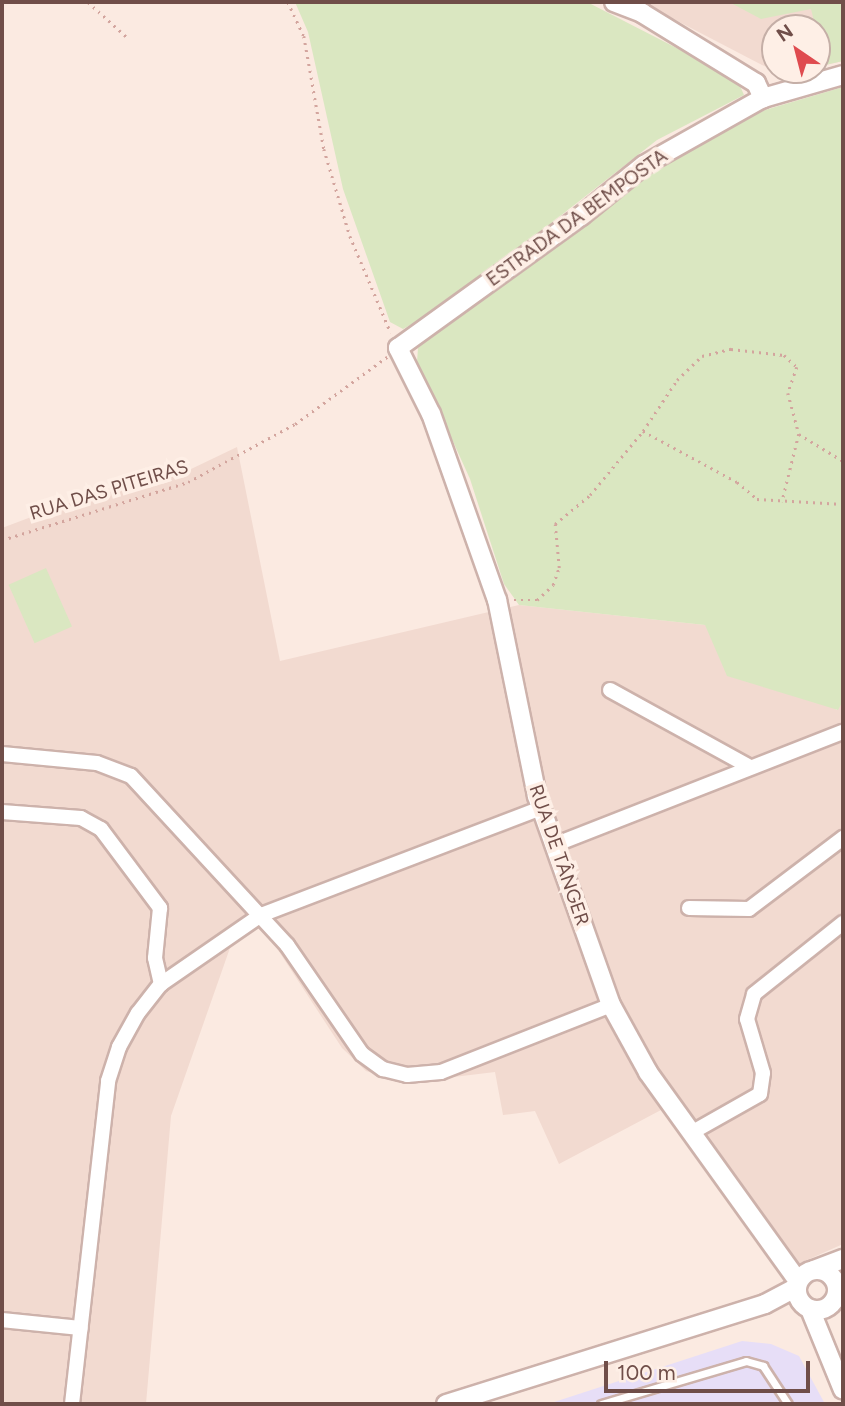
<!DOCTYPE html>
<meta charset="utf-8">
<style>
body{margin:0}
#map{position:relative;width:845px;height:1406px;overflow:hidden;background:#fbeae1;font-family:Figtree,sans-serif}
div>[style]{position:absolute}
.residential>*{inset:0;background:#f2dad0}
.education>*{inset:0;background:#e7def7}
.green>*{inset:0;background:#dae7c1;transform-origin:0 0}
.path>*{height:2.5px;margin-top:-1.25px;transform-origin:0;background:repeating-linear-gradient(90deg,#d3a59e 0 2px,transparent 0 7px)}
.roads{filter:drop-shadow(2px 0 #cdb2ab) drop-shadow(-2px 0 #cdb2ab) drop-shadow(0 2px #cdb2ab) drop-shadow(0 -2px #cdb2ab)}
.service>*{height:7px;margin:-3.5px;padding:0 3.5px;transform-origin:3.5px;border-radius:3.5px;background:#fff}
.minor>*{height:14px;margin:-7px;padding:0 7px;transform-origin:7px;border-radius:7px;background:#fff}
.tertiary>*{height:18px;margin:-9px;padding:0 9px;transform-origin:9px;border-radius:9px;background:#fff}
.tertiary>.ring{margin:-9px;padding:0;box-sizing:content-box;background:none;border:18px solid #fff;border-radius:50%}
span{translate:-50% -50%;white-space:nowrap;text-align:center;line-height:1.15;-webkit-text-stroke:7px #feefe6;paint-order:stroke}
.street-label{font-size:19px;color:#704e49}
.frame{position:absolute;inset:0;border:4px solid #704e49;pointer-events:none}
.north{position:absolute;left:761px;top:14px;width:70px;height:70px;box-sizing:border-box;background:#feefe6;border:2px solid #c5afa7;border-radius:50%;rotate:325deg;font-size:19px;font-weight:700;line-height:28px;text-align:center;color:#704e49}
.north::after{content:'';display:block;margin:auto;width:24px;height:32px;background:#df4b4f;clip-path:polygon(50% 0,100% 100%,50% 72%,0 100%)}
.scale{position:absolute;left:604px;top:1361px;width:206px;height:32px;box-sizing:border-box;border:4px solid #704e49;border-top:0;padding-left:9px;font-size:21px;line-height:24px;white-space:nowrap;color:#704e49;-webkit-text-stroke:5px #feefe6;paint-order:stroke}
</style>
<div id="map">
<div class="residential">
<i style="clip-path:polygon(641px 2px,843px 2px,843px 61px,817px 67px,817px 28px,775px 28px,775px 70px,806px 70px,785px 75px,762px 65px)"></i>
<i style="clip-path:polygon(237px 447px,280px 661px,519px 605px,705px 625px,837px 710px,843px 701px,843px 1244px,796px 1265px,678px 1101px,559px 1164px,535px 1111px,503px 1115px,495px 1072px,404px 1083px,366px 1071px,342px 1048px,261px 924px,231px 945px,171px 1116px,146px 1404px,2px 1404px,2px 528px,63px 505px,189px 470px)"></i>
</div>
<div class="education">
<i style="clip-path:polygon(742px 1341px,771px 1344px,799px 1356px,825px 1404px,548px 1404px)"></i>
</div>
<div class="green">
<i style="clip-path:polygon(295px 2px,587px 2px,737px 79px,744px 95px,657px 140px,447px 305px,403px 329px,390px 322px,343px 189px,308px 32px)"></i>
<i style="clip-path:polygon(729px 2px,843px 2px,843px 61px,825px 65px,811px 9px,761px 19px)"></i>
<i style="clip-path:polygon(843px 87px,843px 701px,838px 710px,727px 676px,705px 625px,519px 605px,504px 584px,470px 479px,417px 362px,418px 348px,432px 333px,686px 147px,765px 110px)"></i>
<i style="left:46px;top:568px;width:64px;height:41px;rotate:66deg"></i>
</div>
<div class="path">
<i style="left:88px;top:2px;width:54px;rotate:42deg"></i>
<i style="left:288px;top:2px;width:38px;rotate:65deg"></i>
<i style="left:304px;top:36px;width:115px;rotate:80deg"></i>
<i style="left:324px;top:149px;width:91px;rotate:73.4deg"></i>
<i style="left:350px;top:236px;width:105px;rotate:67.1deg"></i>
<i style="left:643px;top:431px;width:61px;rotate:-56.3deg"></i>
<i style="left:677px;top:380px;width:35px;rotate:-44deg"></i>
<i style="left:702px;top:356px;width:30px;rotate:-14deg"></i>
<i style="left:731px;top:349px;width:53px;rotate:6.5deg"></i>
<i style="left:784px;top:355px;width:18px;rotate:43deg"></i>
<i style="left:797px;top:367px;width:28px;rotate:109deg"></i>
<i style="left:788px;top:393px;width:42px;rotate:75deg"></i>
<i style="left:799px;top:434px;width:70px;rotate:104deg"></i>
<i style="left:799px;top:434px;width:52px;rotate:31.5deg"></i>
<i style="left:2px;top:540px;width:195px;rotate:-17.3deg"></i>
<i style="left:188px;top:482px;width:122px;rotate:-28.5deg"></i>
<i style="left:295px;top:424px;width:114px;rotate:-36.1deg"></i>
<i style="left:514px;top:600px;width:23px"></i>
<i style="left:537px;top:600px;width:22px;rotate:-43deg"></i>
<i style="left:553px;top:585px;width:18px;rotate:-71deg"></i>
<i style="left:559px;top:568px;width:44px;rotate:-95.2deg"></i>
<i style="left:555px;top:524px;width:45px;rotate:-39.6deg"></i>
<i style="left:590px;top:495px;width:83px;rotate:-50.4deg"></i>
<i style="left:643px;top:431px;width:107px;rotate:28.5deg"></i>
<i style="left:737px;top:482px;width:26px;rotate:40deg"></i>
<i style="left:757px;top:499px;width:86px;rotate:3.3deg"></i>
</div>
<div class="roads">
<div class="service">
<i style="left:601px;top:1404px;width:151px;rotate:-16.5deg"></i>
<i style="left:746px;top:1361px;width:18px;rotate:16deg"></i>
<i style="left:763px;top:1366px;width:45px;rotate:56.7deg"></i>
</div>
<div class="minor">
<i style="left:610px;top:690px;width:160px;rotate:28.8deg"></i>
<i style="left:2px;top:754px;width:95px;rotate:5.4deg"></i>
<i style="left:97px;top:763px;width:36px;rotate:21deg"></i>
<i style="left:131px;top:776px;width:230px;rotate:47.3deg"></i>
<i style="left:287px;top:945px;width:132px;rotate:55.5deg"></i>
<i style="left:362px;top:1054px;width:26px;rotate:36deg"></i>
<i style="left:383px;top:1069px;width:25px;rotate:14deg"></i>
<i style="left:407px;top:1075px;width:34px;rotate:-5deg"></i>
<i style="left:441px;top:1072px;width:183px;rotate:-21.5deg"></i>
<i style="left:2px;top:812px;width:79px;rotate:4.3deg"></i>
<i style="left:81px;top:818px;width:23px;rotate:29deg"></i>
<i style="left:101px;top:829px;width:99px;rotate:53.2deg"></i>
<i style="left:160px;top:908px;width:50px;rotate:95.7deg"></i>
<i style="left:155px;top:958px;width:27px;rotate:77deg"></i>
<i style="left:554px;top:845px;width:310px;rotate:-21.4deg"></i>
<i style="left:689px;top:908px;width:60px;rotate:1deg"></i>
<i style="left:749px;top:909px;width:118px;rotate:-37.1deg"></i>
<i style="left:691px;top:1133px;width:79px;rotate:-29.5deg"></i>
<i style="left:760px;top:1094px;width:21px;rotate:-82deg"></i>
<i style="left:763px;top:1073px;width:56px;rotate:-106.5deg"></i>
<i style="left:747px;top:1019px;width:26px;rotate:-74deg"></i>
<i style="left:754px;top:994px;width:114px;rotate:-38.6deg"></i>
<i style="left:2px;top:1320px;width:79px;rotate:5.8deg"></i>
<i style="left:72px;top:1404px;width:325px;rotate:-83.6deg"></i>
<i style="left:108px;top:1081px;width:36px;rotate:-72deg"></i>
<i style="left:119px;top:1047px;width:39px;rotate:-61deg"></i>
<i style="left:138px;top:1013px;width:37px;rotate:-52deg"></i>
<i style="left:161px;top:984px;width:121px;rotate:-34.6deg"></i>
<i style="left:261px;top:915px;width:300px;rotate:-20.9deg"></i>
</div>
<div class="tertiary">
<i style="left:614px;top:2px;width:30px;rotate:21deg"></i>
<i style="left:642px;top:13px;width:134px;rotate:31.6deg"></i>
<i style="left:756px;top:83px;width:17px;rotate:65deg"></i>
<i class="ring" style="left:797px;top:1270px;width:22px;height:22px"></i>
<i style="left:814px;top:1270px;width:31px;rotate:-21deg"></i>
<i style="left:798px;top:1281px;width:257px;rotate:-125.7deg"></i>
<i style="left:648px;top:1072px;width:77px;rotate:-118.9deg"></i>
<i style="left:611px;top:1005px;width:222px;rotate:-109.5deg"></i>
<i style="left:537px;top:796px;width:200px;rotate:-101.5deg"></i>
<i style="left:497px;top:600px;width:197px;rotate:-109.5deg"></i>
<i style="left:431px;top:414px;width:74px;rotate:-116.6deg"></i>
<i style="left:398px;top:348px;width:226px;rotate:-35.8deg"></i>
<i style="left:581px;top:216px;width:81px;rotate:-39deg"></i>
<i style="left:644px;top:165px;width:137px;rotate:-29.4deg"></i>
<i style="left:763px;top:98px;width:83px;rotate:-16deg"></i>
<i style="left:810px;top:1309px;width:87px;rotate:67.8deg"></i>
<i style="left:446px;top:1404px;width:334px;rotate:-17.4deg"></i>
<i style="left:765px;top:1304px;width:36px;rotate:-28deg"></i>
</div>
</div>
<div class="street-label">
<span style="left:577px;top:218px;rotate:-36deg">ESTRADA DA BEMPOSTA</span>
<span style="left:109px;top:490px;rotate:-17deg">RUA DAS PITEIRAS</span>
<span style="left:559px;top:855px;rotate:71deg">RUA DE TÂNGER</span>
</div>
<div class="frame"></div>
<div class="north">N</div>
<div class="scale">100 m</div>
</div>
